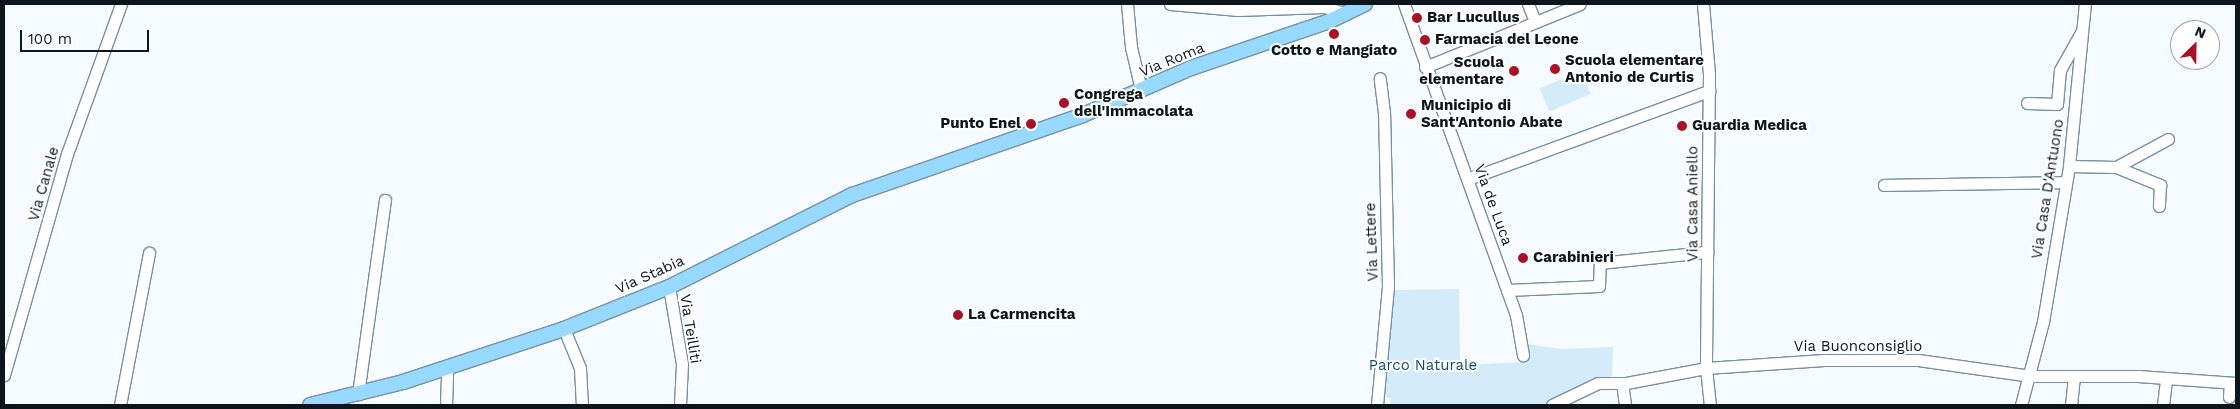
<!DOCTYPE html>
<style>
body{margin:0}
#map{position:relative;width:2240px;height:409px;overflow:hidden;background:#f5fbff;font-family:"Work Sans",sans-serif}
div>[style]{position:absolute}
.green>*{inset:0;background:#d4ebfa;transform-origin:0 0}
.roads{filter:drop-shadow(1px 0 #7791a2) drop-shadow(-1px 0 #7791a2) drop-shadow(0 1px #7791a2) drop-shadow(0 -1px #7791a2)}
.minor>*{height:11px;margin:-5.5px;padding:0 5.5px;transform-origin:5.5px;border-radius:5.5px;background:#fff}
.major>*{height:14px;margin:-7px;padding:0 7px;transform-origin:7px;border-radius:7px;background:#98daff}
.dots>*{width:14px;height:14px;translate:-50% -50%;box-sizing:border-box;border:2px solid #fff;border-radius:50%}
span{translate:-50% -50%;white-space:nowrap;text-align:center;line-height:1.15;-webkit-text-stroke:4px #fff;paint-order:stroke}
.poi-label{font-size:15px;color:#0c161c;font-weight:700}
.left{translate:0 -50%;text-align:left}
.right{translate:-100% -50%;text-align:right}
.street-label{font-size:15px;color:#0c161c}
.park-label{font-size:15px;color:#114e6c}
.frame{position:absolute;inset:0;border:5px solid #0c161c;pointer-events:none}
.north{position:absolute;left:2170px;top:20px;width:50px;height:50px;box-sizing:border-box;background:#fff;border:1px solid #9ea2a4;border-radius:50%;rotate:23deg;font-size:14px;font-weight:700;line-height:20px;text-align:center;color:#0c161c}
.north::after{content:'';display:block;margin:auto;width:18px;height:22px;background:#a81126;clip-path:polygon(50% 0,100% 100%,50% 72%,0 100%)}
.scale{position:absolute;left:20px;top:30px;width:129px;height:22px;box-sizing:border-box;border:2px solid #0c161c;border-top:0;padding-left:6px;font-size:15px;line-height:18px;white-space:nowrap;color:#0c161c;-webkit-text-stroke:4px #fff;paint-order:stroke}
</style>
<div id="map">
<div class="green">
<i style="left:1581px;top:71px;width:25px;height:45px;rotate:67deg"></i>
<i style="clip-path:polygon(1459px 289px,1460px 365px,1525px 362px,1526px 344px,1562px 349px,1613px 347px,1612px 376px,1596px 380px,1546px 405px,1390px 405px,1391px 398px,1384px 397px,1387px 376px,1385px 375px,1394px 290px)"></i>
</div>
<div class="roads">
<div class="minor">
<i style="left:1127px;top:4px;width:43px;rotate:84.7deg"></i>
<i style="left:1131px;top:47px;width:44px;rotate:76.9deg"></i>
<i style="left:1170px;top:4px;width:68px;rotate:5deg"></i>
<i style="left:1238px;top:10px;width:86px;rotate:-2deg"></i>
<i style="left:1324px;top:7px;width:19px;rotate:16deg"></i>
<i style="left:1404px;top:4px;width:331px;rotate:70.2deg"></i>
<i style="left:1516px;top:315px;width:41px;rotate:80.1deg"></i>
<i style="left:1528px;top:4px;width:18px;rotate:68deg"></i>
<i style="left:1703px;top:4px;width:70px;rotate:85.1deg"></i>
<i style="left:1709px;top:74px;width:294px;rotate:90.6deg"></i>
<i style="left:1706px;top:368px;width:37px;rotate:84deg"></i>
<i style="left:1425px;top:67px;width:167px;rotate:-22.1deg"></i>
<i style="left:2027px;top:103px;width:30px;rotate:2deg"></i>
<i style="left:2057px;top:104px;width:34px;rotate:-85deg"></i>
<i style="left:2060px;top:70px;width:45px;rotate:-60.6deg"></i>
<i style="left:2069px;top:166px;width:47px;rotate:1.2deg"></i>
<i style="left:2116px;top:167px;width:59px;rotate:-28.3deg"></i>
<i style="left:2116px;top:167px;width:48px;rotate:22.2deg"></i>
<i style="left:2160px;top:185px;width:21px;rotate:93deg"></i>
<i style="left:1468px;top:179px;width:257px;rotate:-20.1deg"></i>
<i style="left:1884px;top:185px;width:182px;rotate:-0.9deg"></i>
<i style="left:669px;top:287px;width:78px;rotate:80.4deg"></i>
<i style="left:682px;top:364px;width:41px;rotate:92.8deg"></i>
<i style="left:1507px;top:290px;width:92px;rotate:-2.5deg"></i>
<i style="left:1599px;top:286px;width:23px;rotate:-88deg"></i>
<i style="left:1600px;top:263px;width:108px;rotate:-5.9deg"></i>
<i style="left:564px;top:329px;width:42px;rotate:67.7deg"></i>
<i style="left:580px;top:368px;width:37px;rotate:87deg"></i>
<i style="left:4px;top:375px;width:230px;rotate:-74.1deg"></i>
<i style="left:67px;top:154px;width:159px;rotate:-70.2deg"></i>
<i style="left:1622px;top:383px;width:22px;rotate:82deg"></i>
<i style="left:358px;top:394px;width:196px;rotate:-82.1deg"></i>
<i style="left:2229px;top:397px;width:14px;rotate:-86deg"></i>
<i style="left:120px;top:405px;width:155px;rotate:-79.2deg"></i>
<i style="left:446px;top:405px;width:37px;rotate:-88deg"></i>
<i style="left:1377px;top:405px;width:120px;rotate:-84.7deg"></i>
<i style="left:1388px;top:286px;width:173px;rotate:-91.3deg"></i>
<i style="left:1384px;top:113px;width:35px;rotate:-97deg"></i>
<i style="left:1552px;top:405px;width:51px;rotate:-25.6deg"></i>
<i style="left:1598px;top:383px;width:28px"></i>
<i style="left:1626px;top:383px;width:81px;rotate:-10.6deg"></i>
<i style="left:1706px;top:368px;width:118px;rotate:-3.9deg"></i>
<i style="left:1824px;top:360px;width:94px"></i>
<i style="left:1918px;top:360px;width:114px;rotate:8.1deg"></i>
<i style="left:2031px;top:376px;width:107px"></i>
<i style="left:2138px;top:376px;width:98px;rotate:4.1deg"></i>
<i style="left:2021px;top:405px;width:86px;rotate:-75.2deg"></i>
<i style="left:2043px;top:322px;width:158px;rotate:-80.5deg"></i>
<i style="left:2069px;top:166px;width:163px;rotate:-84.4deg"></i>
<i style="left:2071px;top:405px;width:27px;rotate:-84deg"></i>
<i style="left:2163px;top:405px;width:26px;rotate:-83deg"></i>
</div>
<div class="major">
<i style="left:310px;top:405px;width:96px;rotate:-13.9deg"></i>
<i style="left:403px;top:382px;width:169px;rotate:-18.2deg"></i>
<i style="left:564px;top:329px;width:113px;rotate:-21.8deg"></i>
<i style="left:669px;top:287px;width:205px;rotate:-26.7deg"></i>
<i style="left:852px;top:195px;width:244px;rotate:-19.1deg"></i>
<i style="left:1083px;top:115px;width:118px;rotate:-23.5deg"></i>
<i style="left:1191px;top:68px;width:147px;rotate:-18.7deg"></i>
<i style="left:1330px;top:21px;width:39px;rotate:-26deg"></i>
</div>
</div>
<div class="dots">
<i style="left:1417px;top:18px;background:#a81126"></i>
<i style="left:1334px;top:34px;background:#a81126"></i>
<i style="left:1425px;top:40px;background:#a81126"></i>
<i style="left:1555px;top:69px;background:#a81126"></i>
<i style="left:1514px;top:71px;background:#a81126"></i>
<i style="left:1064px;top:103px;background:#a81126"></i>
<i style="left:1411px;top:114px;background:#a81126"></i>
<i style="left:1031px;top:124px;background:#a81126"></i>
<i style="left:1682px;top:126px;background:#a81126"></i>
<i style="left:1523px;top:258px;background:#a81126"></i>
<i style="left:958px;top:315px;background:#a81126"></i>
</div>
<div class="poi-label">
<span class="left" style="left:1427px;top:18px">Bar Lucullus</span>
<span class="left" style="left:1435px;top:40px">Farmacia del Leone</span>
<span style="left:1334px;top:51px">Cotto e Mangiato</span>
<span class="left" style="left:1565px;top:69px">Scuola elementare<br>Antonio de Curtis</span>
<span class="right" style="left:1504px;top:71px">Scuola<br>elementare</span>
<span class="left" style="left:1074px;top:103px">Congrega<br>dell'Immacolata</span>
<span class="left" style="left:1421px;top:114px">Municipio di<br>Sant'Antonio Abate</span>
<span class="right" style="left:1021px;top:124px">Punto Enel</span>
<span class="left" style="left:1692px;top:126px">Guardia Medica</span>
<span class="left" style="left:1533px;top:258px">Carabinieri</span>
<span class="left" style="left:968px;top:315px">La Carmencita</span>
</div>
<div class="street-label">
<span style="left:1172px;top:60px;rotate:-22deg">Via Roma</span>
<span style="left:44px;top:184px;rotate:-74deg">Via Canale</span>
<span style="left:2048px;top:189px;rotate:-81deg">Via Casa D'Antuono</span>
<span style="left:1693px;top:204px;rotate:-90deg">Via Casa Aniello</span>
<span style="left:1493px;top:205px;rotate:70deg">Via de Luca</span>
<span style="left:1372px;top:242px;rotate:-92deg">Via Lettere</span>
<span style="left:650px;top:275px;rotate:-24deg">Via Stabia</span>
<span style="left:690px;top:329px;rotate:81deg">Via Teilliti</span>
<span style="left:1858px;top:347px">Via Buonconsiglio</span>
</div>
<div class="park-label">
<span style="left:1423px;top:366px">Parco Naturale</span>
</div>
<div class="frame"></div>
<div class="north">N</div>
<div class="scale">100 m</div>
</div>
